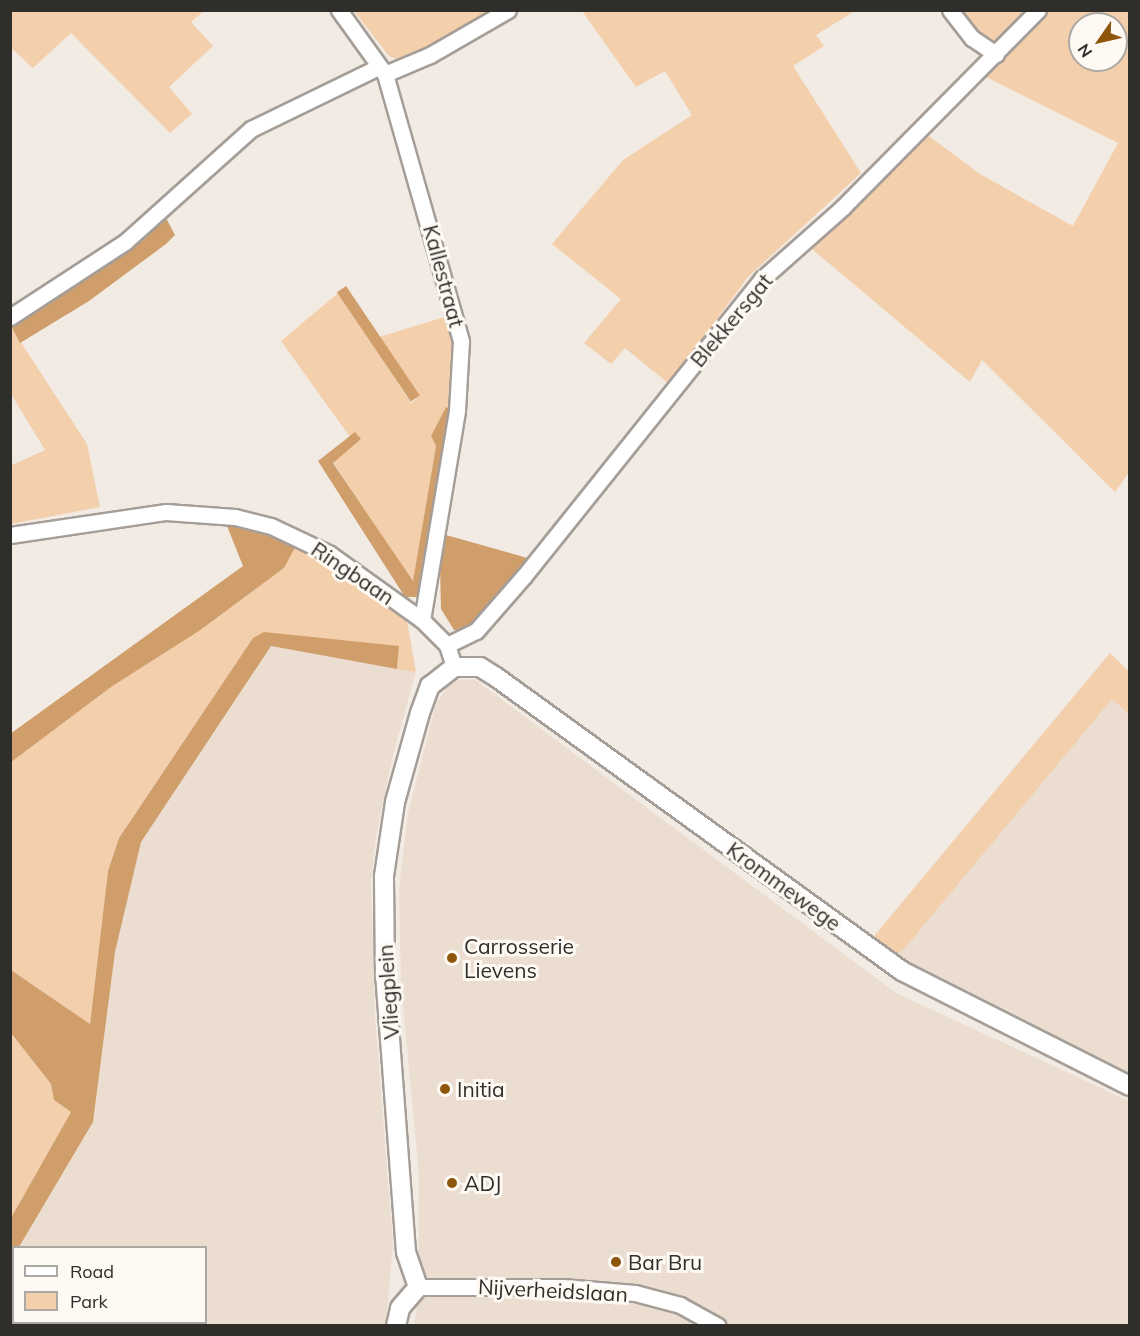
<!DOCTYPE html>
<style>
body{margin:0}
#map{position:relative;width:1140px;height:1336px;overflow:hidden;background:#f2ebe4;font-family:Mulish,sans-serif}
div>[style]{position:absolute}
.built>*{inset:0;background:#ebded1}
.green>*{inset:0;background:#f3cfab}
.forest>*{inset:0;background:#cf9e6a;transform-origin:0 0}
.roads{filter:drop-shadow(2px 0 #a59e98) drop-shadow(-2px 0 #a59e98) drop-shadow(0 2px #a59e98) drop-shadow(0 -2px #a59e98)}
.minor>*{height:15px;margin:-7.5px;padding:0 7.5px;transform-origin:7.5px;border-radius:7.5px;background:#fff}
.tertiary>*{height:18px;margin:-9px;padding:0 9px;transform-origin:9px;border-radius:9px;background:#fff}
.dots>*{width:16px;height:16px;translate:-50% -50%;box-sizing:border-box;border:3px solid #fef9f3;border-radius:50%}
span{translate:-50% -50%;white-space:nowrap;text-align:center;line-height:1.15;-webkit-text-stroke:6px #fef9f3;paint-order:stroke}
.street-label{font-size:21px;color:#302e2b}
.poi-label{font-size:21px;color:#302e2b}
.left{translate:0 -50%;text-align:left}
.frame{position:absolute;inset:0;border:12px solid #302e2b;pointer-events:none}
.legend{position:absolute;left:12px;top:1246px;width:195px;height:78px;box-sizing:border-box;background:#fef9f3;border:2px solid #aca8a3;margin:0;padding:8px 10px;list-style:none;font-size:18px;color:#302e2b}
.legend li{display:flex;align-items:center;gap:12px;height:30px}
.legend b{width:30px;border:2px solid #aca8a3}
.north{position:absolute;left:1068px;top:12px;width:60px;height:60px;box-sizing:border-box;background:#fef9f3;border:2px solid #aca8a3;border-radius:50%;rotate:236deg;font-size:16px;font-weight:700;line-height:24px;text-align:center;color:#302e2b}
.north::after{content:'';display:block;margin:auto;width:21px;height:27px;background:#8d560b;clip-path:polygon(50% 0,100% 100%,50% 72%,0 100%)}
</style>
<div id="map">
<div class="built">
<i style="clip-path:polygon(271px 646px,416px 672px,393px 755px,376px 836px,371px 882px,375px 1016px,393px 1244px,386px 1325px,11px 1326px,13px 1257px,14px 1322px,206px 1322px,206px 1248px,19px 1247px,93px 1122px,115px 952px,140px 842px)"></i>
<i style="clip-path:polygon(1110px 653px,1130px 672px,1129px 1076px,916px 970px,870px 941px)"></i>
<i style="clip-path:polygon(474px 679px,896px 993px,1129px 1101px,1129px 1325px,414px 1326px,418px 1302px,419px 1175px,401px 984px,399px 888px,408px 813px,436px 704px,449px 685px,458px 680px)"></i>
</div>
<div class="green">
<i style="clip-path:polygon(11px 10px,204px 11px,191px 22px,213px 46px,169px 87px,192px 114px,170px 133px,71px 33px,33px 68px,11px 48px)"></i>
<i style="clip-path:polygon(354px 11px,491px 11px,409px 56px,396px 59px,389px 56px)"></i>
<i style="clip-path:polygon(582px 11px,855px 11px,816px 35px,824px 46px,793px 66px,861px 173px,748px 277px,669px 384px,625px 348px,611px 364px,584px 343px,621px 299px,552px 244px,623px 160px,692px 115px,665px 71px,636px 87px)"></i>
<i style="clip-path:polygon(958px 11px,1027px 11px,999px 40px,993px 40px,971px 28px)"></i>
<i style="clip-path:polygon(evenodd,1047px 11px,1129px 11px,1130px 471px,1115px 492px,982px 360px,970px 382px,812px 249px,926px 134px,980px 174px,1073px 226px,1118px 143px,982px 75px,1047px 11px,1080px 24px,1116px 24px,1116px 60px,1080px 60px,1080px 24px)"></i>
<i style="clip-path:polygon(338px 293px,411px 403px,419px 396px,379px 337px,451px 315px,456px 342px,452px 409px,446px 407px,431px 436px,436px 446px,413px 582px,333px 462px,361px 439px,355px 433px,350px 437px,281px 341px)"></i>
<i style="clip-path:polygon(11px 327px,87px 444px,100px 507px,11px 524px,10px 466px,45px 450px,11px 394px)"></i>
<i style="clip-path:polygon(297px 544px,333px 561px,407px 621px,416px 672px,397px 669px,399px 647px,253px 638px,119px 838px,108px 871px,90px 1024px,11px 970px,10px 762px,111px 687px,199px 631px,284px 568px)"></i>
<i style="clip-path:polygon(1110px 653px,1129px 672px,1129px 714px,1112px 699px,904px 949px,894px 956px,870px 941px)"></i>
<i style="clip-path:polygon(11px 1033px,51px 1084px,54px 1100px,71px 1112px,11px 1218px)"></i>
</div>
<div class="forest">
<i style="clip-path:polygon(165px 216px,175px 235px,166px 244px,89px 301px,20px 343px,10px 324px,77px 285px)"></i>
<i style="left:346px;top:286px;width:132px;height:11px;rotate:56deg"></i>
<i style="clip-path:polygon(446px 407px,452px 409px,424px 588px,416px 597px,405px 597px,318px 461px,355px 432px,361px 439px,333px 463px,413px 581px,436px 446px,431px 436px)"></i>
<i style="clip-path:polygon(225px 521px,297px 544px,284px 568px,199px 631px,111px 687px,11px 762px,10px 734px,243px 566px)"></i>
<i style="clip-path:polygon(446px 535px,531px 559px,471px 633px,454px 630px,441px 609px,440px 567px)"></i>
<i style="clip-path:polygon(264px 632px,399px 646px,397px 669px,271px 646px,141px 842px,115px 952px,93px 1122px,19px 1247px,14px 1248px,11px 1262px,11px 1218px,71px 1112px,54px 1100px,51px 1084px,11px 1033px,11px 970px,90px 1024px,108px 871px,119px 838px,253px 638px)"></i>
</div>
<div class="roads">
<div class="minor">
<i style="left:339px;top:10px;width:79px;rotate:54.3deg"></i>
<i style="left:385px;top:74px;width:278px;rotate:74.1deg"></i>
<i style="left:461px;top:341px;width:70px;rotate:93.3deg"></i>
<i style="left:457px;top:411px;width:212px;rotate:99.5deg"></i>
<i style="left:950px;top:10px;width:36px;rotate:52deg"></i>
<i style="left:972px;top:38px;width:29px;rotate:34deg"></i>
<i style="left:385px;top:74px;width:49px;rotate:-22.9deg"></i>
<i style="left:430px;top:55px;width:90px;rotate:-30deg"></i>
<i style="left:10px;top:317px;width:137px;rotate:-33.1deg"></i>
<i style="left:125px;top:242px;width:169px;rotate:-41.9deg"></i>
<i style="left:251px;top:129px;width:141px;rotate:-26deg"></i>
<i style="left:10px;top:535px;width:158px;rotate:-8.4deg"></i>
<i style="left:166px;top:512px;width:69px;rotate:4.1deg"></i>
<i style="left:235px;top:517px;width:37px;rotate:14deg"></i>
<i style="left:271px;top:526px;width:65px;rotate:25.4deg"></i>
<i style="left:330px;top:554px;width:113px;rotate:35.7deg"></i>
<i style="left:422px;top:620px;width:35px;rotate:45deg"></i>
<i style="left:447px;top:645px;width:23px;rotate:72deg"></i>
<i style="left:447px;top:645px;width:32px;rotate:-26deg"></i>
<i style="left:476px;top:631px;width:73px;rotate:-48.9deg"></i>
<i style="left:524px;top:576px;width:381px;rotate:-51.3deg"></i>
<i style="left:762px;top:279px;width:108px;rotate:-41.6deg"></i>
<i style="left:843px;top:207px;width:277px;rotate:-45.3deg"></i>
<i style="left:418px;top:1287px;width:144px"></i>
<i style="left:562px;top:1287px;width:73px;rotate:4.7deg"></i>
<i style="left:635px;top:1293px;width:47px;rotate:14.9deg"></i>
<i style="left:680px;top:1305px;width:43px;rotate:28.9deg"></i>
</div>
<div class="tertiary">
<i style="left:396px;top:1326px;width:18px;rotate:-77deg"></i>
<i style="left:400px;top:1308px;width:28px;rotate:-49deg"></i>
<i style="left:418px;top:1287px;width:37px;rotate:-109deg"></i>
<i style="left:406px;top:1252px;width:278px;rotate:-94.3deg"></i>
<i style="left:385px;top:975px;width:99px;rotate:-90.6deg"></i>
<i style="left:384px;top:876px;width:75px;rotate:-81.5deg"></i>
<i style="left:395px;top:802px;width:92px;rotate:-74.3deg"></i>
<i style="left:420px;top:713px;width:29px;rotate:-70deg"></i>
<i style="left:430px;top:686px;width:31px;rotate:-38deg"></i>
<i style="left:454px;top:667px;width:26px"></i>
<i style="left:480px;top:667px;width:19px;rotate:32deg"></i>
<i style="left:496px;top:677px;width:501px;rotate:35.91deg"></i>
<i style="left:902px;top:971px;width:255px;rotate:26.8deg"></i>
</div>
</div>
<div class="dots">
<i style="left:452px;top:958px;background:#8d560b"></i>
<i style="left:445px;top:1089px;background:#8d560b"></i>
<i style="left:452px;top:1183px;background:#8d560b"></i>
<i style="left:616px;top:1262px;background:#8d560b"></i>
</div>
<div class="street-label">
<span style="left:444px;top:276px;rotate:75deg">Kallestraat</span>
<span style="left:731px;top:320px;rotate:-50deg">Blekkersgat</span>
<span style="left:353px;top:573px;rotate:34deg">Ringbaan</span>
<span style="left:784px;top:886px;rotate:36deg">Krommewege</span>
<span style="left:388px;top:992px;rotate:-94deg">Vliegplein</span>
<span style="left:553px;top:1290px;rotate:3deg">Nijverheidslaan</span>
</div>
<div class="poi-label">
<span class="left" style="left:464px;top:958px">Carrosserie<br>Lievens</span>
<span class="left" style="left:457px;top:1089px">Initia</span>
<span class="left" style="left:464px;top:1183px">ADJ</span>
<span class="left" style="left:628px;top:1262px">Bar Bru</span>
</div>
<div class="frame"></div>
<ul class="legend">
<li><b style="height:8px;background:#fff"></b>Road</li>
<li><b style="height:16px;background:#f3cfab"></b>Park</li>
</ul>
<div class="north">N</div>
</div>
